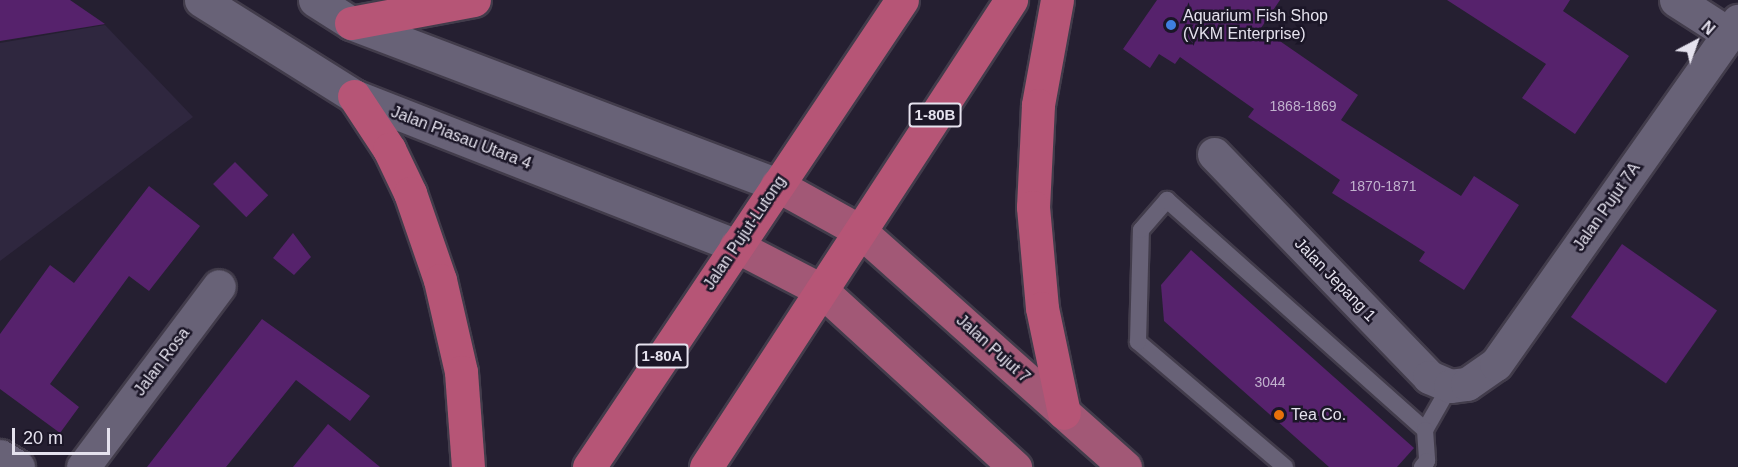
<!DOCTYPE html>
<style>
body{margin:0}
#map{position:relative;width:1738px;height:467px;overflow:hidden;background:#251f31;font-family:Arial,sans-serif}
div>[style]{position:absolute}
.built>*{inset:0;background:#2f273f}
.building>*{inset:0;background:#56226c;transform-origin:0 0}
.roads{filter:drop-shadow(2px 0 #423c4b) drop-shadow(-2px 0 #423c4b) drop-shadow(0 2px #423c4b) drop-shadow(0 -2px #423c4b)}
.service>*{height:16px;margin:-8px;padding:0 8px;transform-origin:8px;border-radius:8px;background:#686277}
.minor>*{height:33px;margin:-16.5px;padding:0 16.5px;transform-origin:16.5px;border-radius:16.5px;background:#686277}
.tertiary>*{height:33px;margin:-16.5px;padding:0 16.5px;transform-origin:16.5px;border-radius:16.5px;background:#686277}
.primary>*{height:33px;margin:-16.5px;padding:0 16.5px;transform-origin:16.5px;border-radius:16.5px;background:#a25876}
.trunk>*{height:33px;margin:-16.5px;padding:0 16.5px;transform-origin:16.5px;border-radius:16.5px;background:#b65576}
.dots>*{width:16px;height:16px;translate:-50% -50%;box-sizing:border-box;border:3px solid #1b1627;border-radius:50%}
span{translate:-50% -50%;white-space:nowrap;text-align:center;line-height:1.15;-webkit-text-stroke:5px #1b1627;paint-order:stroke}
.number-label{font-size:14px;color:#c1b2ce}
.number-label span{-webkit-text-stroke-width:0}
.shield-label span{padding:2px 4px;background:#1b1627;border:2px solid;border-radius:4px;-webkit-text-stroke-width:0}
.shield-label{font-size:15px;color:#e5e2ee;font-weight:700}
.poi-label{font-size:16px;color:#e5e2ee}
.left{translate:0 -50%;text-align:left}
.street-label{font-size:16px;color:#e5e2ee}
.north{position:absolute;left:1666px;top:12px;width:60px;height:60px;-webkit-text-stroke:4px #1b1627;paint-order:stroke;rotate:41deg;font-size:16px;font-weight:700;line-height:24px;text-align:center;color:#e5e2ee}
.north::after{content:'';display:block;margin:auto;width:21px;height:27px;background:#e5e2ee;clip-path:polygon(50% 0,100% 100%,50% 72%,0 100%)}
.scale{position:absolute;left:12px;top:428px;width:98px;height:27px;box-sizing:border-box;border:3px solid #e5e2ee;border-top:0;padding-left:8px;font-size:18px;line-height:21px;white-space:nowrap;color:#e5e2ee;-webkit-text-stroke:4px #1b1627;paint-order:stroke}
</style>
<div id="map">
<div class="built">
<i style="clip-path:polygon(105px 25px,193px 117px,0 261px,0 43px)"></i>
</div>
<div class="building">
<i style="clip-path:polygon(0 0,70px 0,105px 24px,0 41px)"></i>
<i style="clip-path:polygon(1157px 0,1280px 0,1261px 28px,1358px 95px,1341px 120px,1461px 196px,1474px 176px,1519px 205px,1464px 290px,1419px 261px,1425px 252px,1332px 193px,1340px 180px,1248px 117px,1254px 109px,1180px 57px,1175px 64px,1159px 54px,1150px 68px,1123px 49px)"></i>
<i style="clip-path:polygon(1447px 0,1570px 0,1563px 11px,1629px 56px,1575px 134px,1522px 98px,1546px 64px)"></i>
<i style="left:235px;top:162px;width:47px;height:31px;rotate:45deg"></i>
<i style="clip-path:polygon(149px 186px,200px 226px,149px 291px,129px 276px,50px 384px,79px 407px,60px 433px,0 389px,0 334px,50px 265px,74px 283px)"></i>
<i style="clip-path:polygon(293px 233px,311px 257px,294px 275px,273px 258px)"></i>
<i style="left:1622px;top:244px;width:116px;height:89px;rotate:35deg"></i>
<i style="clip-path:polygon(1191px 250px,1414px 448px,1397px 467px,1329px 467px,1164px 321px,1161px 285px)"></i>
<i style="clip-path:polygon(262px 319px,370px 396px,350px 421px,296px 380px,226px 467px,147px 467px)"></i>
<i style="clip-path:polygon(328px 424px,380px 467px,293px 467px)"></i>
</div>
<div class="roads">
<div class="service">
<i style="left:1425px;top:430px;width:51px;rotate:-60.4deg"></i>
<i style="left:1285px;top:467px;width:193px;rotate:-139.6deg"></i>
<i style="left:1138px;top:342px;width:112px;rotate:-88.5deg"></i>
<i style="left:1141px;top:230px;width:40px;rotate:-49deg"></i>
<i style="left:1167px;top:200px;width:346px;rotate:41.7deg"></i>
<i style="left:1425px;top:430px;width:31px;rotate:86deg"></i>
<i style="left:1427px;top:461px;width:8px;rotate:130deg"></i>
</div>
<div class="minor">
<i style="left:1676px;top:0;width:63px;rotate:32.7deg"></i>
<i style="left:1214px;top:154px;width:310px;rotate:46deg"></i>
<i style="left:1429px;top:377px;width:23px;rotate:23deg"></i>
<i style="left:1450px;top:386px;width:17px;rotate:-7deg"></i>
<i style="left:1467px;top:384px;width:35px;rotate:-35deg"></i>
<i style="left:1496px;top:364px;width:420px;rotate:-54.8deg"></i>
<i style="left:0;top:456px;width:21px;rotate:31deg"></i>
<i style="left:83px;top:467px;width:226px;rotate:-53.1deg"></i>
</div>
<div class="tertiary">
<i style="left:201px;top:0;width:181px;rotate:32.1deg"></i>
<i style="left:354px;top:96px;width:410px;rotate:21.4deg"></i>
<i style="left:315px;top:0;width:43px;rotate:32.6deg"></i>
<i style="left:351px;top:23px;width:456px;rotate:20.8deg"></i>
</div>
<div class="primary">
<i style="left:777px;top:185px;width:95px;rotate:29deg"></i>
<i style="left:860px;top:231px;width:355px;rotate:41.7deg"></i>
<i style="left:736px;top:246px;width:96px;rotate:27.4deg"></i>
<i style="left:821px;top:290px;width:263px;rotate:42.4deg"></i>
</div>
<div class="trunk">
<i style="left:1057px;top:0;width:107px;rotate:100.3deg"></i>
<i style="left:1038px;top:105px;width:102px;rotate:92.8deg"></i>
<i style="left:1033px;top:207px;width:101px;rotate:84.9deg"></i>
<i style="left:1042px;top:308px;width:107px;rotate:78.2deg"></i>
<i style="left:351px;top:23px;width:125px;rotate:-10.6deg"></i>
<i style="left:354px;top:96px;width:64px;rotate:56.6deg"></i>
<i style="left:389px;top:149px;width:49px;rotate:64.5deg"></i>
<i style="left:410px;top:193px;width:92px;rotate:71deg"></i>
<i style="left:440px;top:280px;width:94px;rotate:77.1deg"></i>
<i style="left:461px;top:372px;width:95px;rotate:85.8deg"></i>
<i style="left:589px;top:467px;width:562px;rotate:-56.17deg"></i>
<i style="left:706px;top:467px;width:558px;rotate:-56.85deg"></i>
</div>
</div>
<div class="dots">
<i style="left:1171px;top:25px;background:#3f7fe0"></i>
<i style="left:1279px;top:415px;background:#e8710a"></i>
</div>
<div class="number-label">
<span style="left:1303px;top:106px">1868-1869</span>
<span style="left:1383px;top:186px">1870-1871</span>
<span style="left:1270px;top:382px">3044</span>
</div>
<div class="shield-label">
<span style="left:935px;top:115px">1-80B</span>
<span style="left:662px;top:356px">1-80A</span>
</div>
<div class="poi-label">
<span class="left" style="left:1183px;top:25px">Aquarium Fish Shop<br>(VKM Enterprise)</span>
<span class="left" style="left:1291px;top:415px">Tea Co.</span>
</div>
<div class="street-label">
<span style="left:461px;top:138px;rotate:21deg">Jalan Piasau Utara 4</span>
<span style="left:1607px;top:207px;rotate:-55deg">Jalan Pujut 7A</span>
<span style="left:745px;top:233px;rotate:-56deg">Jalan Pujut-Lutong</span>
<span style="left:1335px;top:280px;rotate:46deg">Jalan Jepang 1</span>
<span style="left:993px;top:349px;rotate:42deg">Jalan Pujut 7</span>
<span style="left:162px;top:362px;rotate:-53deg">Jalan Rosa</span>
</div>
<div class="north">N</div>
<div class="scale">20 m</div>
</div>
